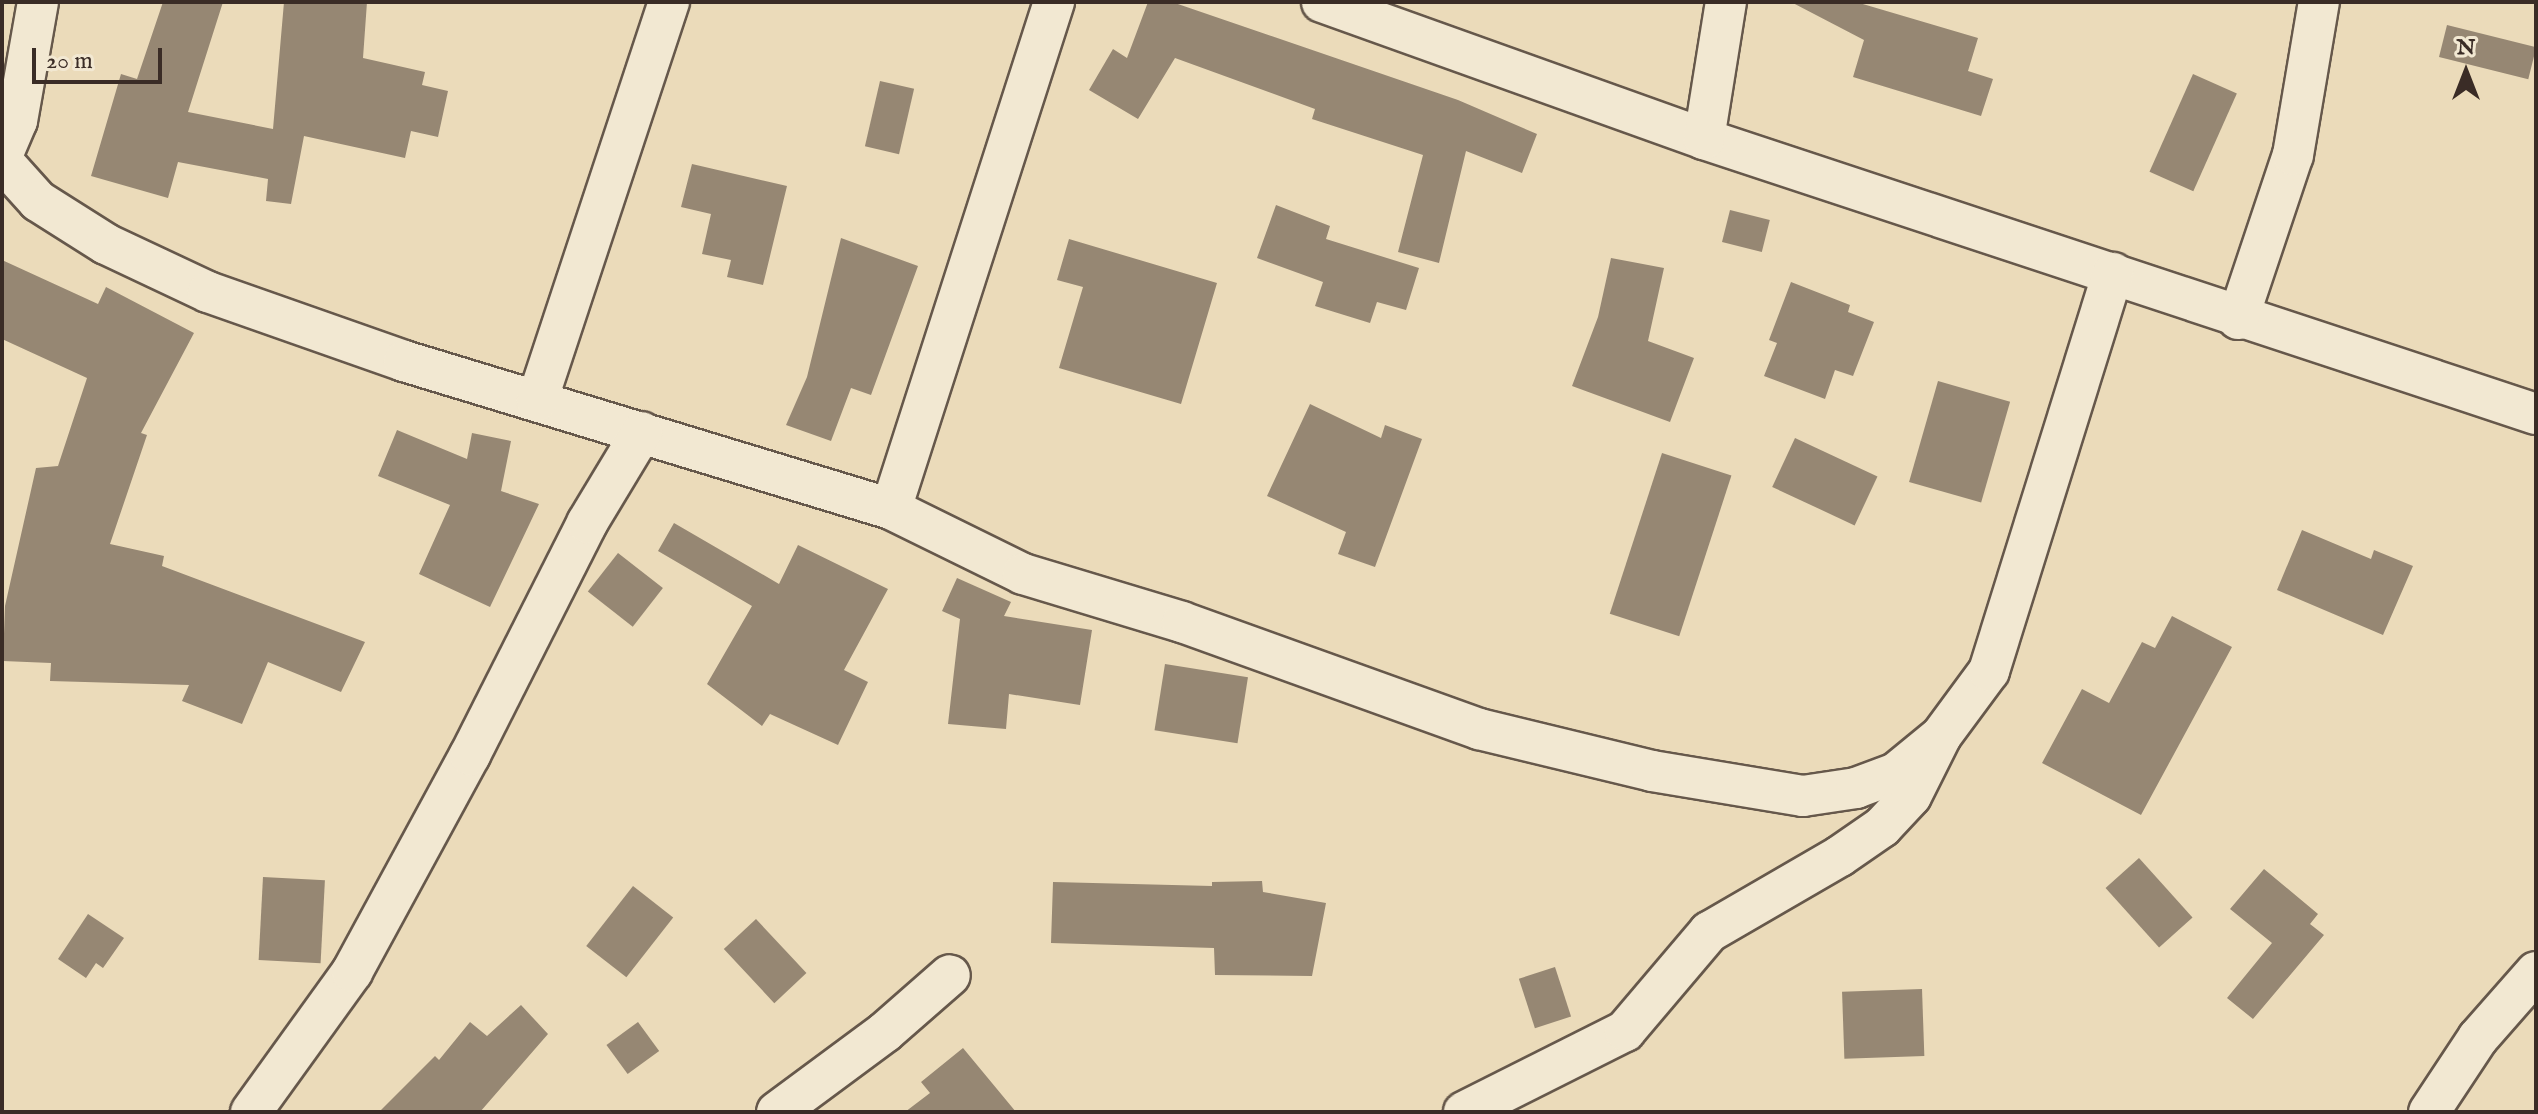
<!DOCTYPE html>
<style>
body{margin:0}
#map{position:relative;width:2538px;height:1114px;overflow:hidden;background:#ebdbba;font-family:"IM FELL English",serif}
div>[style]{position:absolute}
.building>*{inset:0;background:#968773;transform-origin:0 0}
.roads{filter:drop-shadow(2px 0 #66584b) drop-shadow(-2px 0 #66584b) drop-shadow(0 2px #66584b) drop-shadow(0 -2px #66584b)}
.minor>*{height:40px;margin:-20px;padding:0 20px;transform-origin:20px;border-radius:20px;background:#f2e8d2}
span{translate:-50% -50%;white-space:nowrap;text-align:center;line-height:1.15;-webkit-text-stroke:6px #f2e8d2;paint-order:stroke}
.frame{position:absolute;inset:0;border:4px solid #3a2c26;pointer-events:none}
.north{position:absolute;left:2426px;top:32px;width:80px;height:80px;-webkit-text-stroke:6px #f2e8d2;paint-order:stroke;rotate:0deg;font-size:22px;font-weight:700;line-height:32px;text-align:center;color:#3a2c26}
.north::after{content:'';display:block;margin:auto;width:28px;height:36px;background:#3a2c26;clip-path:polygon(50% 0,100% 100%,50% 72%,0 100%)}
.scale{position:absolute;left:32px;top:48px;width:130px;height:36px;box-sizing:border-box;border:4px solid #3a2c26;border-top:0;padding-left:10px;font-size:24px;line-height:28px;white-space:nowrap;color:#3a2c26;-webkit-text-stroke:6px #f2e8d2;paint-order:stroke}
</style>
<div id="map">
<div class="building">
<i style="clip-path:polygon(163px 2px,223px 2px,188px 112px,273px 129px,284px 2px,367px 2px,363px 58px,425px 72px,422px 85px,448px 91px,438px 137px,411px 131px,405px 158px,304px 136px,291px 204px,266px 201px,268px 179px,178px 162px,168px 198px,91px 176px,121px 74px,137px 79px)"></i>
<i style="clip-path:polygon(1148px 2px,1172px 2px,1458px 100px,1537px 134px,1522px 173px,1466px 151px,1439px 263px,1398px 252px,1423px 155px,1312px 119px,1315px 109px,1175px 58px,1138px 119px,1089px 90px,1113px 49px,1127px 58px)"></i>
<i style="clip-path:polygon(1791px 2px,1856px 2px,1978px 38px,1968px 71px,1993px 79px,1981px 116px,1853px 77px,1864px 40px)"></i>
<i style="left:2447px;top:25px;width:92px;height:33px;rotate:14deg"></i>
<i style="left:2193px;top:74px;width:48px;height:107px;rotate:24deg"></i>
<i style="left:880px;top:81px;width:35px;height:67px;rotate:13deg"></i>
<i style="clip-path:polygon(692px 164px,787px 186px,763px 285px,727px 277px,731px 260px,702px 254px,711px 214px,681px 207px)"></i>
<i style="clip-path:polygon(1276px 205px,1330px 226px,1326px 239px,1419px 268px,1406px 310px,1377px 302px,1370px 323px,1315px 306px,1323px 282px,1257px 258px)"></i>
<i style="left:1730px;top:210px;width:41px;height:33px;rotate:14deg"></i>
<i style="clip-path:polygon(841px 238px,918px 266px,871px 395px,851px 388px,831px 441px,786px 425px,807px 377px)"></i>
<i style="clip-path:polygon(1069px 239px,1217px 283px,1181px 404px,1059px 368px,1083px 287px,1057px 280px)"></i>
<i style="clip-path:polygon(1611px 258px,1664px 268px,1648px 341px,1694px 358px,1670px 422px,1572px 386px,1598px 317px)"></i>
<i style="clip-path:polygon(2px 260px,98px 304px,106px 287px,194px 333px,141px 433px,147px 435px,110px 544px,164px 556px,162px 566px,365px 642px,341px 692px,268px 662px,242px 724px,182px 701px,189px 685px,50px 681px,51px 663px,3px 661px,5px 606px,36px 468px,58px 466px,87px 378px,2px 339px)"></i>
<i style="clip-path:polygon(1791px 282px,1850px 305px,1848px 312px,1874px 322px,1853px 376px,1835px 370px,1825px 399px,1764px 376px,1777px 343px,1769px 340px)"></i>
<i style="left:1938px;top:381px;width:75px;height:105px;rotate:16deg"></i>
<i style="clip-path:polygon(1310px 404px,1381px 438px,1385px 425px,1422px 439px,1375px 567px,1338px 554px,1346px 532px,1267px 496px)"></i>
<i style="clip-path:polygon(397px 430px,467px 459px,472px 433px,511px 441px,501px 491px,539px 504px,490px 607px,419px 574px,450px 505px,378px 476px)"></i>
<i style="left:1795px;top:438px;width:91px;height:54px;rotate:25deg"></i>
<i style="left:1662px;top:453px;width:73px;height:169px;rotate:18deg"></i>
<i style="clip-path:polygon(674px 523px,779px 584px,798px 545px,888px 589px,844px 670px,868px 682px,838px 745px,770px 714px,762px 726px,707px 684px,752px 606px,658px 551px)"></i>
<i style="clip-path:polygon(2302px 530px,2371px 559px,2374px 550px,2413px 566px,2383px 635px,2277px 590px)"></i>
<i style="left:618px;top:553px;width:57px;height:49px;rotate:38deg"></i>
<i style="clip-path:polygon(957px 578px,1011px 602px,1004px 616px,1092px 630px,1080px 705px,1009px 694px,1006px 729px,948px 724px,960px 619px,942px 611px)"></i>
<i style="clip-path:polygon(2172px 616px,2232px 647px,2141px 815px,2042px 763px,2082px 689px,2109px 703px,2142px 642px,2155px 648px)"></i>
<i style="left:1165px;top:664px;width:84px;height:67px;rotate:9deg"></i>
<i style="left:2139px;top:858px;width:80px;height:45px;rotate:48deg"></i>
<i style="clip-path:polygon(2264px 869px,2318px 914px,2310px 924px,2324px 935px,2253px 1019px,2227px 998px,2272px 943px,2230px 909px)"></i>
<i style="left:263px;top:877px;width:62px;height:83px;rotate:3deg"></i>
<i style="clip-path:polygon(1262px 881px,1263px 892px,1326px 903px,1312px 976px,1215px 975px,1214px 948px,1051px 943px,1053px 882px,1212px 886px,1212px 882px)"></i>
<i style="left:633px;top:886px;width:51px;height:76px;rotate:38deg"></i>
<i style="clip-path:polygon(88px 914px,124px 938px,103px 968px,96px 963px,86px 978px,58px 959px)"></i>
<i style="left:756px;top:919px;width:74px;height:44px;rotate:47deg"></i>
<i style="left:1555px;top:967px;width:52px;height:38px;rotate:72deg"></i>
<i style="left:1922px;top:989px;width:67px;height:80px;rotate:88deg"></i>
<i style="clip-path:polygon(521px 1005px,548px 1034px,480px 1112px,379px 1112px,435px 1056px,439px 1060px,470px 1022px,487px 1036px)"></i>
<i style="left:638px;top:1022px;width:36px;height:39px;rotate:54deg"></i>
<i style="clip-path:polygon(963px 1048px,1016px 1112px,905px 1112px,930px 1093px,921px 1082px)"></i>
</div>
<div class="roads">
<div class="minor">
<i style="left:1322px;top:2px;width:406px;rotate:19.7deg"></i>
<i style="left:1704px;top:139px;width:876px;rotate:18.29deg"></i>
<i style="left:1704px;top:139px;width:139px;rotate:-80.9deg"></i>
<i style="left:2px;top:156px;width:38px;rotate:-67deg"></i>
<i style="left:17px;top:121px;width:121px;rotate:-80deg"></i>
<i style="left:2px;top:161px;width:54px;rotate:48deg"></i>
<i style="left:38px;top:201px;width:80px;rotate:32.3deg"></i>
<i style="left:106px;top:244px;width:113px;rotate:25.2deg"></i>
<i style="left:208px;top:292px;width:208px;rotate:19.4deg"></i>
<i style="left:404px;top:361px;width:509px;rotate:16.9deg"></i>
<i style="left:891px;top:509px;width:147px;rotate:26.2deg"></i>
<i style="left:1023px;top:574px;width:166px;rotate:16.8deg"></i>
<i style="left:1182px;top:622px;width:316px;rotate:19.8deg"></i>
<i style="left:1479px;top:729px;width:178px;rotate:13.6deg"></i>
<i style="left:1652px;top:771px;width:153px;rotate:9.4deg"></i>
<i style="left:1803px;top:796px;width:54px;rotate:-8.6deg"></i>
<i style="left:1856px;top:788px;width:43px;rotate:-20.6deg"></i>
<i style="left:1896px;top:773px;width:58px;rotate:-39.4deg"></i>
<i style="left:2238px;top:319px;width:173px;rotate:-71.5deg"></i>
<i style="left:2293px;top:155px;width:155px;rotate:-80.4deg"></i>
<i style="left:537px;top:401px;width:420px;rotate:-71.7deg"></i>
<i style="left:891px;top:509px;width:533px;rotate:-72.18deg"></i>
<i style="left:251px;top:1112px;width:173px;rotate:-54.2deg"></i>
<i style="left:352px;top:972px;width:247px;rotate:-61.5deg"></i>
<i style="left:470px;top:755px;width:260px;rotate:-63.2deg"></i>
<i style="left:587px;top:523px;width:106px;rotate:-58.9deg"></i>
<i style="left:777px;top:1112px;width:134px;rotate:-36.5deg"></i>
<i style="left:885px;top:1032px;width:86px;rotate:-41.2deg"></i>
<i style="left:1464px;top:1112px;width:180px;rotate:-26.7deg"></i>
<i style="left:1625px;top:1031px;width:130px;rotate:-49.7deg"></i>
<i style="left:1709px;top:932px;width:151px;rotate:-30.1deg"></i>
<i style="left:1840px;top:856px;width:51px;rotate:-34.6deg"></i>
<i style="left:1882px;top:827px;width:42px;rotate:-46.9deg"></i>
<i style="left:1911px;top:796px;width:67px;rotate:-63.4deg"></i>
<i style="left:1941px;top:736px;width:81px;rotate:-53.6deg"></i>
<i style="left:1989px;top:671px;width:417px;rotate:-72.7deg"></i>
<i style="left:2429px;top:1112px;width:89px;rotate:-56.5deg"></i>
<i style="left:2478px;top:1038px;width:88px;rotate:-48.7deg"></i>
</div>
</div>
<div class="frame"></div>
<div class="north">N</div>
<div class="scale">20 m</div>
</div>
